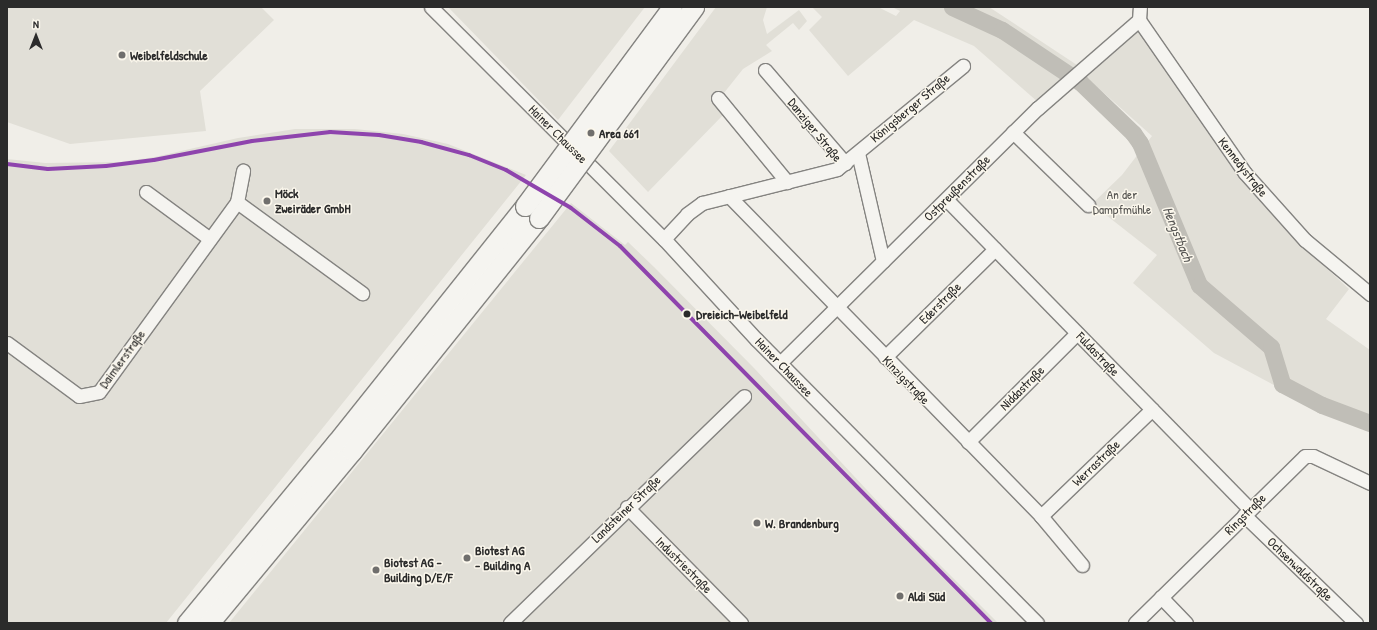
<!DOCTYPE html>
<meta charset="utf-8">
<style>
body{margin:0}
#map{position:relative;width:1377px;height:630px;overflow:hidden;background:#f0eee8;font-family:"Patrick Hand",sans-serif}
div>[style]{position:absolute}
.built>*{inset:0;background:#e1dfd7}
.river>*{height:17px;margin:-8.5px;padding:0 8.5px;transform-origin:8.5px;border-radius:8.5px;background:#c0beb7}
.roads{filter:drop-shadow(1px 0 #848380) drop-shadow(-1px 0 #848380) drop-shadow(0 1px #848380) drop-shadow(0 -1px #848380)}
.minor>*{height:13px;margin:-6.5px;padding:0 6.5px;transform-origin:6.5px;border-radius:6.5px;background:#f5f4f0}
.highway>*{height:19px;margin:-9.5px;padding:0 9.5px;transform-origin:9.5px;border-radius:9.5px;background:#f5f4f0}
.bridges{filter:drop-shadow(1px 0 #848380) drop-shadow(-1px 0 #848380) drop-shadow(0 1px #848380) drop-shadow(0 -1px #848380)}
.highway-bridge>*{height:19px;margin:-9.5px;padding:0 9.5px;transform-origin:9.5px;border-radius:9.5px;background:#f5f4f0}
.rail-1>*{height:4px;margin:-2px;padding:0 2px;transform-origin:2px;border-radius:2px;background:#8e44ad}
.dots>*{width:11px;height:11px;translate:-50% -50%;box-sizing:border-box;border:2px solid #fbf7ec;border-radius:50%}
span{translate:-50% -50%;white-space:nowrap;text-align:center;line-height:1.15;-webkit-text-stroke:3px #fbf7ec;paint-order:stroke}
.poi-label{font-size:13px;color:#2b2b2b;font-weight:700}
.left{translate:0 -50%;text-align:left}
.street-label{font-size:13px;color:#2b2b2b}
.park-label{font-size:13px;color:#565552}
.stop-label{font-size:13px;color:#2b2b2b;font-weight:700}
.water-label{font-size:14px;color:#585755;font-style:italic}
.frame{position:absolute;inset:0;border:8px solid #2b2b2b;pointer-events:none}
.north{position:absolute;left:16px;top:16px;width:40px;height:40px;-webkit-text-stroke:3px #fbf7ec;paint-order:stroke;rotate:0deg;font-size:11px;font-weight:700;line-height:16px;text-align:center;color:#2b2b2b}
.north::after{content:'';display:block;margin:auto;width:14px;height:18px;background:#2b2b2b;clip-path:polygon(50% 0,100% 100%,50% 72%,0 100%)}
</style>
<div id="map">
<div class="built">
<i style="clip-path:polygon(7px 7px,261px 7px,274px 20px,200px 91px,206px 131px,70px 144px,7px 122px)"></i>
<i style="clip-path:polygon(448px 7px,645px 7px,558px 120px)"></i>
<i style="clip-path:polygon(716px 7px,767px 7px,763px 20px,767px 34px,799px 10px,807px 21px,799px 30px,793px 23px,766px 45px,772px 51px,743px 69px,716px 103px,725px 113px,648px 192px,609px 151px)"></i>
<i style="clip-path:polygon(812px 7px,878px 7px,896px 16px,900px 11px,892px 7px,989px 7px,1080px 67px,1039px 103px,974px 46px,914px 20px,848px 76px,809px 30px,822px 17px)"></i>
<i style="clip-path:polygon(1139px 29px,1208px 133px,1243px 179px,1295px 239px,1349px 289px,1326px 319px,1370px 350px,1370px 428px,1328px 414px,1214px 353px,1133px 283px,1157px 255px,1092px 204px,1122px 175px,1152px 136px,1086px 77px)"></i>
<i style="clip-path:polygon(295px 129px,355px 129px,403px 134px,448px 144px,526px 175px,166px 623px,7px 623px,7px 159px,45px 163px,120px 162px,155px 157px,238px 138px)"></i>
<i style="clip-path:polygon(571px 203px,625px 245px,628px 242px,654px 267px,754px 368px,891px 516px,998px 623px,229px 623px)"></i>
</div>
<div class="river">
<i style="left:952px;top:7px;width:55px;rotate:24.7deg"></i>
<i style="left:1002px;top:30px;width:94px;rotate:33.7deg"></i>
<i style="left:1080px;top:82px;width:74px;rotate:43.9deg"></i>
<i style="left:1133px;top:133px;width:12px;rotate:55deg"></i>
<i style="left:1140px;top:143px;width:154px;rotate:67.4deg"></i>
<i style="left:1199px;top:285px;width:95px;rotate:40.7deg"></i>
<i style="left:1271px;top:347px;width:39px;rotate:73deg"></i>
<i style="left:1282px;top:384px;width:45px;rotate:27.7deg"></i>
<i style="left:1322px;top:405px;width:51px;rotate:20.6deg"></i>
</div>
<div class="roads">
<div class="minor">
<i style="left:431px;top:7px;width:329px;rotate:44.9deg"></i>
<i style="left:664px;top:239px;width:137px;rotate:47.4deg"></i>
<i style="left:757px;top:340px;width:398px;rotate:45.3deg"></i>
<i style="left:1139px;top:20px;width:186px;rotate:55.3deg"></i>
<i style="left:1245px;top:173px;width:90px;rotate:48.2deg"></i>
<i style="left:1305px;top:240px;width:85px;rotate:39.7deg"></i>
<i style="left:1139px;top:20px;width:13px;rotate:-86deg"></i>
<i style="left:765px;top:70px;width:123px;rotate:49.3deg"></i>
<i style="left:718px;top:98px;width:109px;rotate:50.6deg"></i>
<i style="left:1013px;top:132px;width:105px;rotate:44.2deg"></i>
<i style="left:858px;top:153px;width:111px;rotate:77deg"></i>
<i style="left:146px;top:192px;width:79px;rotate:36.3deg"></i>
<i style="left:729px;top:196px;width:447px;rotate:45.7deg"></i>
<i style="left:1041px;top:516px;width:64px;rotate:50.1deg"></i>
<i style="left:947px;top:200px;width:433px;rotate:45.6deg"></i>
<i style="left:237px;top:202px;width:155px;rotate:36.1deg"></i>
<i style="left:664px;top:239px;width:34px;rotate:-47deg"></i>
<i style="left:687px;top:214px;width:19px;rotate:-36deg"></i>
<i style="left:702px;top:203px;width:139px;rotate:-14.1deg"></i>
<i style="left:837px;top:169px;width:163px;rotate:-39.3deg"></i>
<i style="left:7px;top:343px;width:89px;rotate:36.4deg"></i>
<i style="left:79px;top:396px;width:20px;rotate:-11deg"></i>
<i style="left:99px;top:392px;width:235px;rotate:-54deg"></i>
<i style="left:237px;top:202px;width:32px;rotate:-79deg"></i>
<i style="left:885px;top:357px;width:154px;rotate:-44.5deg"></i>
<i style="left:780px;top:363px;width:363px;rotate:-44.7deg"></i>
<i style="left:1038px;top:108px;width:134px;rotate:-41.1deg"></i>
<i style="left:968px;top:442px;width:154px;rotate:-45deg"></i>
<i style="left:627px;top:507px;width:163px;rotate:45.5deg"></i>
<i style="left:1244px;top:515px;width:156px;rotate:44deg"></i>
<i style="left:1041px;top:516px;width:154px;rotate:-43.9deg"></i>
<i style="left:1161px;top:597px;width:36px;rotate:46deg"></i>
<i style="left:510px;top:623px;width:326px;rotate:-44.1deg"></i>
<i style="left:1135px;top:623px;width:238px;rotate:-44.5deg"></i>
<i style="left:1305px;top:456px;width:8px"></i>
<i style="left:1313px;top:456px;width:63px;rotate:25.3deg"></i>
</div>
<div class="highway">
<i style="left:187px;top:623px;width:234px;rotate:-50.4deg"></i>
<i style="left:336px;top:443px;width:303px;rotate:-51.4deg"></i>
<i style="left:209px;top:623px;width:224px;rotate:-50.3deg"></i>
<i style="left:352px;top:451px;width:299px;rotate:-51.3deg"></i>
</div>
</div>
<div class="bridges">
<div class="highway-bridge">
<i style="left:525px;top:206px;width:247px;rotate:-53.5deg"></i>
<i style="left:539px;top:218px;width:262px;rotate:-53.7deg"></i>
</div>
</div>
<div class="rail-1">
<i style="left:7px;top:164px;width:41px;rotate:7deg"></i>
<i style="left:48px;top:169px;width:58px;rotate:-3deg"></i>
<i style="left:106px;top:166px;width:48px;rotate:-7.1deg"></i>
<i style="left:154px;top:160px;width:100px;rotate:-11deg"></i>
<i style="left:252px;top:141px;width:79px;rotate:-6.6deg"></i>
<i style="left:330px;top:132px;width:49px;rotate:3.5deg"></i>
<i style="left:379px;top:135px;width:43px;rotate:9.5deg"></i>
<i style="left:421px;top:142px;width:50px;rotate:15.2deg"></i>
<i style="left:469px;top:155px;width:40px;rotate:22deg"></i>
<i style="left:506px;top:170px;width:75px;rotate:30.3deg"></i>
<i style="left:571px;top:208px;width:62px;rotate:37.8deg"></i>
<i style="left:620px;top:246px;width:529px;rotate:45.46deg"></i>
</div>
<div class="dots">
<i style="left:122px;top:55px;background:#706f6d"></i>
<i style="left:591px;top:133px;background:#706f6d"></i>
<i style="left:267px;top:201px;background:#706f6d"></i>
<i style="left:687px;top:314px;background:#2b2b2b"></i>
<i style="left:757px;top:523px;background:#706f6d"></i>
<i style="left:467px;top:558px;background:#706f6d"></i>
<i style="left:376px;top:570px;background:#706f6d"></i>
<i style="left:900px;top:596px;background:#706f6d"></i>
</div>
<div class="poi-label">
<span class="left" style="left:130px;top:55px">Weibelfeldschule</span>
<span class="left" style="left:599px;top:133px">Area 661</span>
<span class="left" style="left:275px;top:201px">Möck<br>Zweiräder GmbH</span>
<span class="left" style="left:765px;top:523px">W. Brandenburg</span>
<span class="left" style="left:475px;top:558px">Biotest AG<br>- Building A</span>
<span class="left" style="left:384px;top:570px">Biotest AG -<br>Building D/E/F</span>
<span class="left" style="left:908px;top:596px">Aldi Süd</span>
</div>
<div class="street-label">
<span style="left:910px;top:108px;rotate:-40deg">Königsberger Straße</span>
<span style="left:815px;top:130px;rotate:51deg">Danziger Straße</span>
<span style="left:558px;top:134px;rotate:45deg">Hainer Chaussee</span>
<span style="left:1243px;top:167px;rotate:52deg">Kennedystraße</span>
<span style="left:957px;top:188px;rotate:-45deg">Ostpreußenstraße</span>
<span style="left:940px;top:303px;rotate:-45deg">Ederstraße</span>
<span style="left:1098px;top:354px;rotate:46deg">Fuldastraße</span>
<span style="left:122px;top:359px;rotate:-54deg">Daimlerstraße</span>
<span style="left:784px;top:367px;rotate:46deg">Hainer Chaussee</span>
<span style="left:906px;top:380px;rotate:46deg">Kinzigstraße</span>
<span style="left:1022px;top:388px;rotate:-45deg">Niddastraße</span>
<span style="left:1096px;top:463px;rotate:-44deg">Werrastraße</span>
<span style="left:626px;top:509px;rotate:-44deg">Landsteiner Straße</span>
<span style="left:1245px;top:514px;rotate:-45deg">Ringstraße</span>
<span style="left:684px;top:565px;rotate:45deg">Industriestraße</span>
<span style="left:1300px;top:569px;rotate:44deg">Ochsenwaldstraße</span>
</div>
<div class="park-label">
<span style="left:1122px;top:202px">An der<br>Dampfmühle</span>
</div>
<div class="stop-label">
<span class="left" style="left:696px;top:314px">Dreieich-Weibelfeld</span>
</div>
<div class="water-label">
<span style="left:1178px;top:234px;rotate:68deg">Hengstbach</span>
</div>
<div class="frame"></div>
<div class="north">N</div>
</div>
